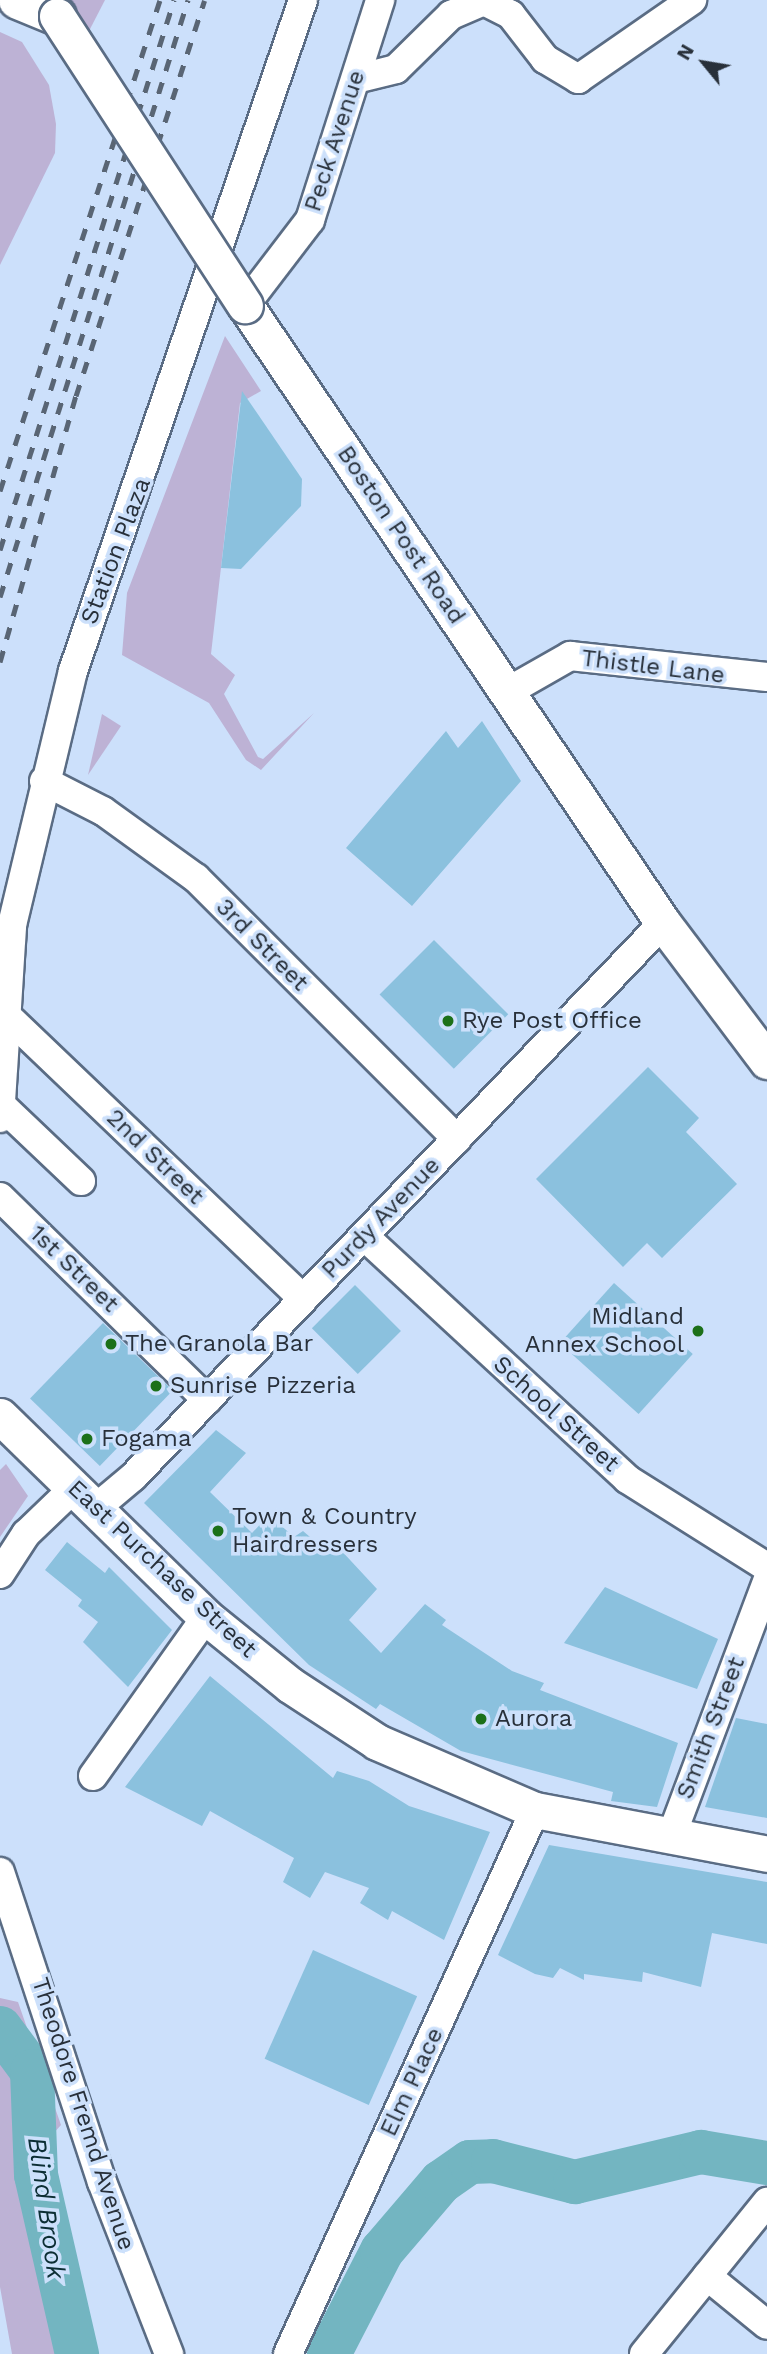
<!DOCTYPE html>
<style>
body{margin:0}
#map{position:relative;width:767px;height:2354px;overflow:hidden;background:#cce0fb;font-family:"Work Sans",sans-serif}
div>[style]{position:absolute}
.green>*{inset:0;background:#bdb2d5}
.river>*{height:44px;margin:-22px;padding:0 22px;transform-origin:22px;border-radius:22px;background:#73b5c1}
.building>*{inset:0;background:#8bc1de;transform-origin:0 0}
.roads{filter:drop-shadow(2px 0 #5a6c84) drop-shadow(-2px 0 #5a6c84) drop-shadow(0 2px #5a6c84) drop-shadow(0 -2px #5a6c84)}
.minor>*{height:28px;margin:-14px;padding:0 14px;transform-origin:14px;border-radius:14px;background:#fff}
.major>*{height:35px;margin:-17.5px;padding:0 17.5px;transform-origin:17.5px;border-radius:17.5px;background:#fff}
.highway>*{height:38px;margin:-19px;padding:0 19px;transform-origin:19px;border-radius:19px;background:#fff}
.rail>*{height:5px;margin-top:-2.5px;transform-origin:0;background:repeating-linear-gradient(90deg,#596574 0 12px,transparent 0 24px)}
.bridges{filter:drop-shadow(2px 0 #5a6c84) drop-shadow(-2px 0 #5a6c84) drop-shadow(0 2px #5a6c84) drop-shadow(0 -2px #5a6c84)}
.major-bridge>*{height:35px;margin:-17.5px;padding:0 17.5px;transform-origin:17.5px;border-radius:17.5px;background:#fff}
.dots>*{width:19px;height:19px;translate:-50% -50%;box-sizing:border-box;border:4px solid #cce0fb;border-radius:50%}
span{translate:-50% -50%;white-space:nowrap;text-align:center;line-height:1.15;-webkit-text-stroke:7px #cce0fb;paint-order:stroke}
.street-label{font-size:24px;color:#28303a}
.poi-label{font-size:24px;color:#28303a}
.left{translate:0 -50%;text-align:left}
.right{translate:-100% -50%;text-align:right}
.water-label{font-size:26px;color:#0c2e34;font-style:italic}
.north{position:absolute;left:669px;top:28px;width:70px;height:70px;-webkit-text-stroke:5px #cce0fb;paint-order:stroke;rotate:300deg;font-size:19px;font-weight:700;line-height:28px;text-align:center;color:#28303a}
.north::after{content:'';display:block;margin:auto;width:24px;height:32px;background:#28303a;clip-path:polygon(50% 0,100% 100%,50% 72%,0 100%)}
</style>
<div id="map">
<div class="green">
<i style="clip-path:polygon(70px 0,105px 0,89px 31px)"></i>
<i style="clip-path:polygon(0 32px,22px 42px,49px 85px,56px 124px,55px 153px,0 265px)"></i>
<i style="clip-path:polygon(225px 336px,261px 391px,240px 403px,211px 654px,235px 675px,224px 694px,258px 757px,263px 759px,314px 713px,261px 770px,246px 760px,209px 703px,122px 655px,127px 593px)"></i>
<i style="clip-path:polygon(102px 714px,121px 726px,88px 775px)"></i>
<i style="clip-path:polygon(6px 1464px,28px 1496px,0 1537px,0 1470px)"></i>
<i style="clip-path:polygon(0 1998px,18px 2002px,61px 2125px,42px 2146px,93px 2354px,12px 2354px,0 2287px)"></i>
</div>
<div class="river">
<i style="left:0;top:2028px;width:54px;rotate:53.3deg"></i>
<i style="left:32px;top:2071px;width:104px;rotate:87.8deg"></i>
<i style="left:36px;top:2175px;width:184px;rotate:77.1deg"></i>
<i style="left:329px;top:2354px;width:116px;rotate:-62.8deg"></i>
<i style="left:382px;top:2251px;width:91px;rotate:-49.5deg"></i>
<i style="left:441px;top:2182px;width:35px;rotate:-35deg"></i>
<i style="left:470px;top:2162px;width:23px;rotate:-2deg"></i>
<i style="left:493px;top:2161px;width:85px;rotate:14.4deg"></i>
<i style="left:575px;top:2182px;width:130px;rotate:-13.4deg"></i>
<i style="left:701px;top:2152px;width:67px;rotate:9.5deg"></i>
</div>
<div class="building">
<i style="clip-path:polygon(242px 391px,302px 479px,301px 506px,241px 569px,221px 568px)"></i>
<i style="clip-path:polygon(482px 721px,521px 781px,412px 906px,346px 848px,446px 731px,458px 748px)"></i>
<i style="left:434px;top:940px;width:105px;height:77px;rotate:45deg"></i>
<i style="clip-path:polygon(648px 1067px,699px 1118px,686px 1132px,737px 1184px,662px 1258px,647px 1243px,623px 1267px,536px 1179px)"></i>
<i style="left:614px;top:1283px;width:106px;height:81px;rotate:42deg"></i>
<i style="left:355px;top:1285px;width:65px;height:61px;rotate:45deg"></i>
<i style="left:103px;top:1323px;width:97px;height:105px;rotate:44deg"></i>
<i style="clip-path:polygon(216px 1430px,246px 1453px,210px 1492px,252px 1533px,269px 1515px,294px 1537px,303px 1531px,330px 1554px,338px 1547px,377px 1589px,349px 1620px,381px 1653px,425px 1604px,446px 1620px,442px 1625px,512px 1671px,544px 1683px,540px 1690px,678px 1743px,657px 1807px,611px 1801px,613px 1792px,461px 1751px,380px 1704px,376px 1709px,309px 1665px,144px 1503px)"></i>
<i style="clip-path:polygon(67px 1542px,105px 1573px,109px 1567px,172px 1630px,128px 1687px,83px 1642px,98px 1622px,78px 1606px,82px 1600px,45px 1570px)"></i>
<i style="clip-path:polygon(605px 1587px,718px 1639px,697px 1689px,564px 1643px)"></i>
<i style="clip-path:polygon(210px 1676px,333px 1778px,337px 1771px,369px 1781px,409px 1806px,490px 1832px,444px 1940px,392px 1911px,388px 1920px,360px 1903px,369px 1888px,325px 1872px,310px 1898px,283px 1882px,294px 1858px,210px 1811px,202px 1826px,125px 1787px)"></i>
<i style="clip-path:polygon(736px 1718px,767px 1724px,767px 1818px,705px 1807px)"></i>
<i style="clip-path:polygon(549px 1845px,767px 1882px,767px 1944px,712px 1933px,701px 1987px,643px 1972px,642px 1982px,584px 1974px,584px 1980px,560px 1968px,553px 1978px,535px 1974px,498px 1955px)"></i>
<i style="left:313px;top:1950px;width:114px;height:119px;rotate:24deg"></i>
</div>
<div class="roads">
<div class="minor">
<i style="left:356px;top:79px;width:41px;rotate:-14deg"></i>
<i style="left:396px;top:69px;width:77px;rotate:-44.5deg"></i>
<i style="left:451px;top:15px;width:36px;rotate:-23deg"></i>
<i style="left:484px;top:1px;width:30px;rotate:27deg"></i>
<i style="left:511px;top:15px;width:56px;rotate:52.3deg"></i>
<i style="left:545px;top:59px;width:39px;rotate:31deg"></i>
<i style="left:578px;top:79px;width:139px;rotate:-34.7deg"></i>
<i style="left:245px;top:305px;width:107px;rotate:-52.6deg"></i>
<i style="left:310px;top:220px;width:231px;rotate:-72.3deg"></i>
<i style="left:507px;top:692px;width:73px;rotate:-29.7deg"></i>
<i style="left:570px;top:656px;width:198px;rotate:6.1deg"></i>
<i style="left:44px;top:781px;width:66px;rotate:27deg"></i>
<i style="left:103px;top:811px;width:115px;rotate:35.8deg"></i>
<i style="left:196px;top:878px;width:369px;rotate:45deg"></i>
<i style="left:6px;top:1015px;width:411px;rotate:43.7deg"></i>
<i style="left:2px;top:1106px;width:109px;rotate:43.5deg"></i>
<i style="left:0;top:1118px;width:193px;rotate:-86.4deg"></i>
<i style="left:12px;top:925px;width:261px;rotate:-76.5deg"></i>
<i style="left:73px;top:671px;width:709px;rotate:-71.08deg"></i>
<i style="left:0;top:1197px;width:290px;rotate:44.4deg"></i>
<i style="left:364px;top:1236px;width:358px;rotate:42.7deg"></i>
<i style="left:627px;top:1479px;width:165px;rotate:32.2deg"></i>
<i style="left:96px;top:1508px;width:48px;rotate:-40deg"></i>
<i style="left:133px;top:1477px;width:767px;rotate:-46.27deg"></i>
<i style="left:0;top:1574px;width:48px;rotate:-57deg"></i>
<i style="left:26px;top:1534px;width:68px;rotate:-43.8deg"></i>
<i style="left:93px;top:1776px;width:195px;rotate:-54.6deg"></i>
<i style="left:671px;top:1837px;width:273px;rotate:-69.4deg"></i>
<i style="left:0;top:1872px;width:326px;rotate:71.8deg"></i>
<i style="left:102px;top:2182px;width:185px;rotate:68.7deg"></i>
<i style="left:707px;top:2276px;width:77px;rotate:39.2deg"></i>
<i style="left:288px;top:2354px;width:597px;rotate:-65.58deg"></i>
<i style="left:644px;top:2354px;width:196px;rotate:-51deg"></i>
</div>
<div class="major">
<i style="left:245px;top:305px;width:746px;rotate:55.93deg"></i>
<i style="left:663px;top:923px;width:173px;rotate:53deg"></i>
<i style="left:0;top:1416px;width:288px;rotate:44.3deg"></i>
<i style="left:206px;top:1617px;width:108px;rotate:39deg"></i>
<i style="left:290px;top:1685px;width:104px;rotate:33.2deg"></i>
<i style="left:377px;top:1742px;width:172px;rotate:23.3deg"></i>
<i style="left:535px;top:1810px;width:236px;rotate:10.7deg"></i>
</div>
<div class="highway">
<i style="left:18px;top:0;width:42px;rotate:22.3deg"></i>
</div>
</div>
<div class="rail">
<i style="left:0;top:491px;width:516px;rotate:-71.95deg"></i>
<i style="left:0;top:550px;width:577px;rotate:-72.44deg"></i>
<i style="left:0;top:597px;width:626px;rotate:-72.52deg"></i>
<i style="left:0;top:662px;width:277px;rotate:-74.1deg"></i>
<i style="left:76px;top:396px;width:416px;rotate:-72deg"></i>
</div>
<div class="bridges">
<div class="major-bridge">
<i style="left:57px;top:16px;width:345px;rotate:57deg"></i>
</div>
</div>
<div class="dots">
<i style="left:448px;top:1021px;background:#1c7019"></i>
<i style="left:698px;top:1331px;background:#1c7019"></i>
<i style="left:111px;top:1344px;background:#1c7019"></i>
<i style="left:156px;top:1386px;background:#1c7019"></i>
<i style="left:87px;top:1439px;background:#1c7019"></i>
<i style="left:218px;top:1531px;background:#1c7019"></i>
<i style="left:481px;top:1719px;background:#1c7019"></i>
</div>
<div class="street-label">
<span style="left:335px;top:141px;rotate:-72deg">Peck Avenue</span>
<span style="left:401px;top:535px;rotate:56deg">Boston Post Road</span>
<span style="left:116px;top:551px;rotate:-69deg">Station Plaza</span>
<span style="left:653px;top:667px;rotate:7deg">Thistle Lane</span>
<span style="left:262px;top:945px;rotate:45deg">3rd Street</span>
<span style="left:155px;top:1157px;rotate:44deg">2nd Street</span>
<span style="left:381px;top:1218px;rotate:-46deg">Purdy Avenue</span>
<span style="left:74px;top:1269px;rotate:44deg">1st Street</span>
<span style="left:556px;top:1414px;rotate:42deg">School Street</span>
<span style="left:162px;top:1569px;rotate:43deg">East Purchase Street</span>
<span style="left:711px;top:1728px;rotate:-69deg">Smith Street</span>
<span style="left:412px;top:2082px;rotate:-65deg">Elm Place</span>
<span style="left:83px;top:2114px;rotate:72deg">Theodore Fremd Avenue</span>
</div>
<div class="poi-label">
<span class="left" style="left:462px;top:1021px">Rye Post Office</span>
<span class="right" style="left:684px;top:1331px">Midland<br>Annex School</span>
<span class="left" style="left:125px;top:1344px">The Granola Bar</span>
<span class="left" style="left:170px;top:1386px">Sunrise Pizzeria</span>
<span class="left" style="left:101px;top:1439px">Fogama</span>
<span class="left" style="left:232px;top:1531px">Town &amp; Country<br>Hairdressers</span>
<span class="left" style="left:495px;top:1719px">Aurora</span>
</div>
<div class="water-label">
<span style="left:46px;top:2208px;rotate:82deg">Blind Brook</span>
</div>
<div class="north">N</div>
</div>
